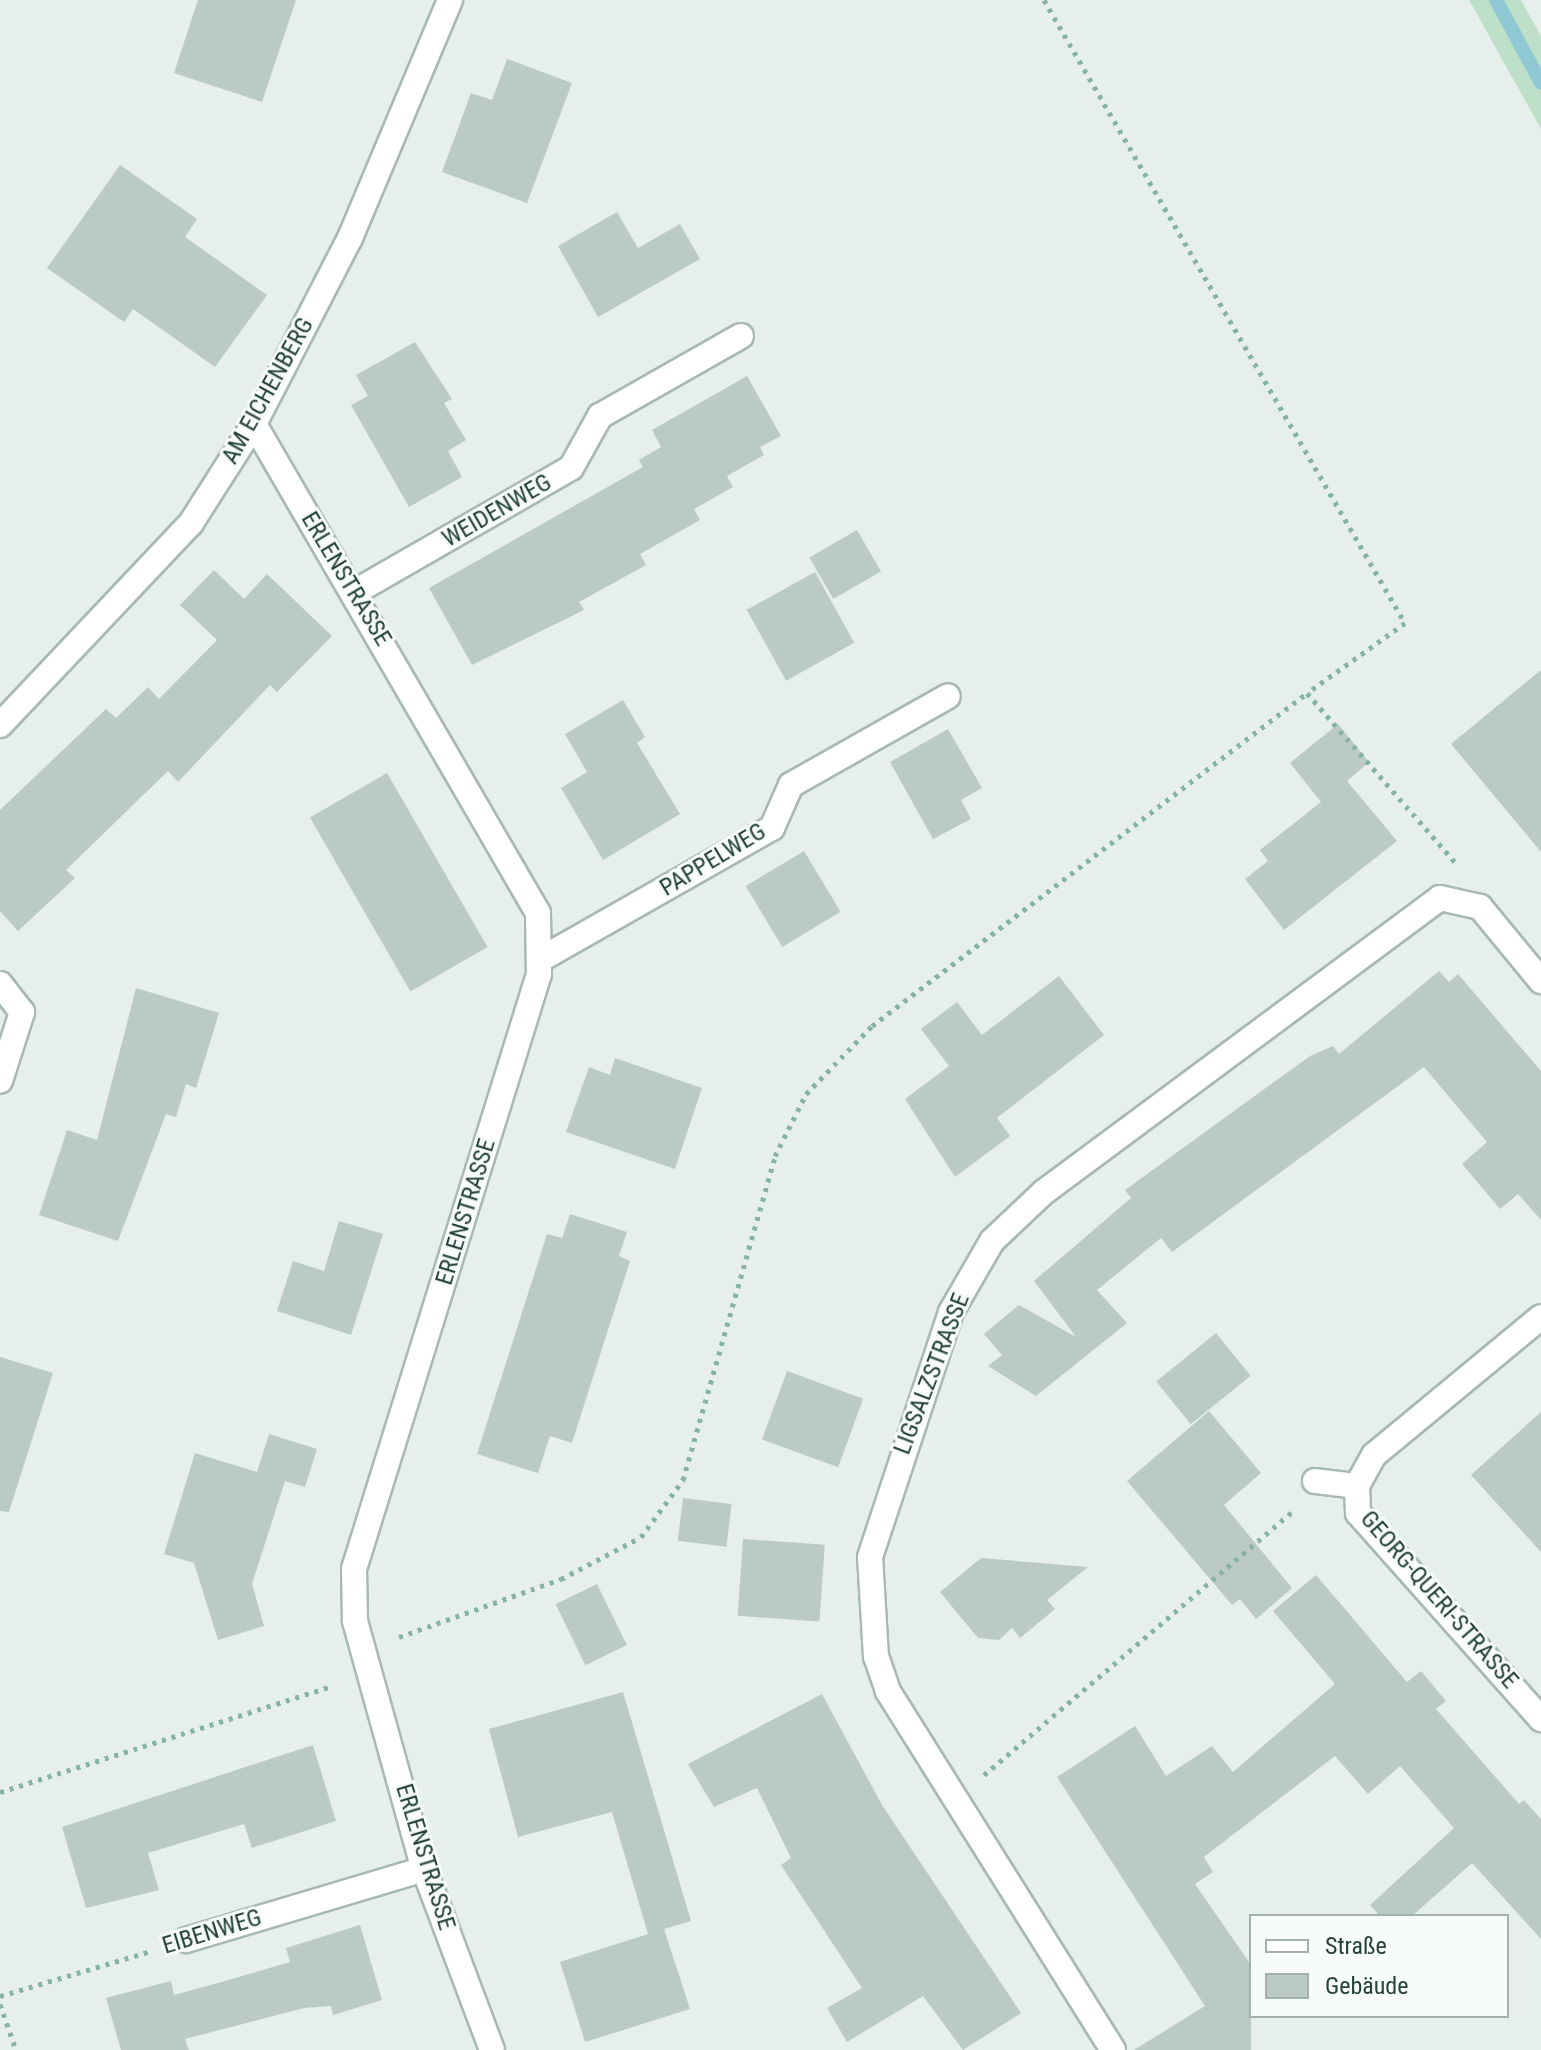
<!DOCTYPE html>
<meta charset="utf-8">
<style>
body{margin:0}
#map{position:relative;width:1541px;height:2050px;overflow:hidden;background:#e6efeb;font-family:"Roboto Condensed",sans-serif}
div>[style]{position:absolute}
.green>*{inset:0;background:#bfe0c8}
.stream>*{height:14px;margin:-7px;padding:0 7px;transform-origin:7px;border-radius:7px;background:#8ec9d4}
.building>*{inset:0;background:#bbcac4;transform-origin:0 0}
.path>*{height:5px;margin-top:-2.5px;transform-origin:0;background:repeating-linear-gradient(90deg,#86b3a5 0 4px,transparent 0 10px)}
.roads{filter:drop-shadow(2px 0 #a8b8b2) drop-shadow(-2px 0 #a8b8b2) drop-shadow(0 2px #a8b8b2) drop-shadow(0 -2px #a8b8b2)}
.service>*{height:24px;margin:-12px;padding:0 12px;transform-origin:12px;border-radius:12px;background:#fff}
.minor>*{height:24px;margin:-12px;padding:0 12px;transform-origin:12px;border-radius:12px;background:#fff}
span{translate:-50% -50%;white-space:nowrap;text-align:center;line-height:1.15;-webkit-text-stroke:6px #f7fbf9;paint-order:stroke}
.street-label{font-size:24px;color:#24423a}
.legend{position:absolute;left:1249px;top:1914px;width:260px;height:104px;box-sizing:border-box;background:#f7fbf9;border:2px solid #a3b1ad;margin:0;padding:10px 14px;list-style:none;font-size:24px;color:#24423a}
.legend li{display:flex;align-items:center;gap:16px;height:40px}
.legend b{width:40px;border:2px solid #a3b1ad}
</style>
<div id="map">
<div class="green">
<i style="clip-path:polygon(1469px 0,1521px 0,1541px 36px,1541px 129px)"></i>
</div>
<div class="stream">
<i style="left:1496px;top:0;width:94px;rotate:61.5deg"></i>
</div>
<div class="building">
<i style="clip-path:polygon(198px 0,296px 0,262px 102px,174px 73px)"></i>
<i style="clip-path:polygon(507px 59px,572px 83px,527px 203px,442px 172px,471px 93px,492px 100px)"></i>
<i style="clip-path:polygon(120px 165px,197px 219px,185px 237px,267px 295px,215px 367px,133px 309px,124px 322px,47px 268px)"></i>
<i style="clip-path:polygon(617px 212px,638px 248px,680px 224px,700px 259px,598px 317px,558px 246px)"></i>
<i style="clip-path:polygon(415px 342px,452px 399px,444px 403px,466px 440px,448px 451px,462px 477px,409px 507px,351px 405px,368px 396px,356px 375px)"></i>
<i style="clip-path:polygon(747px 376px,781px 436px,760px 447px,764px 455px,727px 476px,733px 487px,694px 509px,700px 520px,640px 554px,646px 565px,579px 602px,584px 610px,472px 665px,429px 588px,643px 467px,639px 460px,661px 447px,652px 430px)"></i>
<i style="left:857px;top:530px;width:48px;height:55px;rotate:60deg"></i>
<i style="clip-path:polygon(214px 570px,244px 599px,267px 574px,332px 636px,277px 692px,270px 685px,178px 782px,168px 771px,66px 870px,75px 878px,18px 931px,0 911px,0 810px,106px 709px,116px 718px,148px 687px,159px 699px,217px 640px,180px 605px)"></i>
<i style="left:815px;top:572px;width:81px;height:78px;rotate:61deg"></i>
<i style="clip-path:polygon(1541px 670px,1541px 852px,1451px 744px)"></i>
<i style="clip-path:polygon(623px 700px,645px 737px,637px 743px,680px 814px,603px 860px,561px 788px,587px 772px,565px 734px)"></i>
<i style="clip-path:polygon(1338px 724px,1369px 762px,1340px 787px,1347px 781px,1397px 841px,1284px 930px,1245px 879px,1268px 861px,1260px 850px,1321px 802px,1290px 763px)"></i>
<i style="clip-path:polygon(948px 729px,982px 788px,961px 800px,971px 819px,933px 839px,890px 762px)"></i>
<i style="left:387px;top:773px;width:201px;height:89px;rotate:60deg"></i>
<i style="left:804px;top:851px;width:71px;height:68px;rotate:59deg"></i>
<i style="clip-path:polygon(1439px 971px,1449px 982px,1458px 974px,1541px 1071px,1541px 1220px,1518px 1194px,1500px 1209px,1462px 1164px,1487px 1142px,1424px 1067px,1172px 1252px,1161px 1238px,1097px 1290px,1127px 1323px,1036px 1396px,988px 1366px,1002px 1355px,984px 1334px,1019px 1305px,1076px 1337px,1034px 1281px,1131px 1198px,1125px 1190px,1310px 1056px,1333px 1046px,1339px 1054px)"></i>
<i style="clip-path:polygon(1059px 976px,1104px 1035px,997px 1118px,1010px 1136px,955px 1177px,905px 1099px,949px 1066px,921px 1029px,957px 1002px,982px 1035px)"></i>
<i style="clip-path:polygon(136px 988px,219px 1013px,196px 1088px,186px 1084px,176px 1117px,166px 1114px,118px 1241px,39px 1215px,67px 1130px,97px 1140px)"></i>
<i style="clip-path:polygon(615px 1058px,702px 1088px,675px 1169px,566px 1132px,589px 1067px,610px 1075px)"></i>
<i style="clip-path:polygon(570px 1214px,627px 1232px,619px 1256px,630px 1261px,572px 1443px,550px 1436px,538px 1473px,477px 1454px,547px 1234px,562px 1238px)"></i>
<i style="clip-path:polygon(339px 1221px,383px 1234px,351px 1335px,277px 1311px,293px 1261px,324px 1271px)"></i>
<i style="left:1216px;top:1333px;width:55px;height:77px;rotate:51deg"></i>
<i style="clip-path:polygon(0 1357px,53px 1373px,9px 1512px,0 1511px)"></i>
<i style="left:787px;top:1371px;width:81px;height:73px;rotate:20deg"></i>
<i style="clip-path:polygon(1209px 1411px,1261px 1473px,1224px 1505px,1292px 1588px,1256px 1619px,1240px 1599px,1232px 1605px,1127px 1481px)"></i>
<i style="clip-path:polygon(1541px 1412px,1541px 1552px,1471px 1475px)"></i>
<i style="clip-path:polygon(269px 1434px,317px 1449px,305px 1487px,285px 1481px,252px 1584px,264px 1626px,218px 1640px,194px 1563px,164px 1554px,195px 1453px,257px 1472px)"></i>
<i style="left:683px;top:1498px;width:49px;height:43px;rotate:7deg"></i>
<i style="left:743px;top:1539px;width:82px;height:77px;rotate:4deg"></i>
<i style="clip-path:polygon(981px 1558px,1088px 1567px,1047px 1600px,1055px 1609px,1020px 1638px,1012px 1628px,999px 1640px,978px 1638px,940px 1592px)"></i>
<i style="clip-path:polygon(1316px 1575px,1407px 1682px,1421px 1671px,1446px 1701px,1436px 1709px,1519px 1804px,1524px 1800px,1541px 1819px,1541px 1939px,1472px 1863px,1412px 1916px,1380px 1916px,1370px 1905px,1454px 1828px,1400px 1766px,1368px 1794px,1335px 1756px,1204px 1857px,1213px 1872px,1195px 1884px,1251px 1965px,1251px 2050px,1134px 2050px,1205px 2006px,1057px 1777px,1135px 1726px,1166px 1776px,1212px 1746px,1233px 1772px,1335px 1684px,1273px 1611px)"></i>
<i style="left:597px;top:1584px;width:68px;height:46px;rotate:64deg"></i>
<i style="clip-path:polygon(623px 1692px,691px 1921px,664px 1929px,690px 2009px,585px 2042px,560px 1962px,648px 1934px,612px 1812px,518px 1837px,489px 1729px)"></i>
<i style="clip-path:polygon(822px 1694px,882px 1805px,1021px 2013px,963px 2050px,923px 1996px,847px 2042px,827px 2008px,862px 1988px,781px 1865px,791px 1858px,757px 1788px,714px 1807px,688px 1764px)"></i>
<i style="clip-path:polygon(313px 1745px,336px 1821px,252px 1848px,244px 1824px,148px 1853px,159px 1890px,86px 1908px,62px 1827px)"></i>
<i style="clip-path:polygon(360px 1925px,382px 2000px,333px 2015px,331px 2006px,304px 2008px,185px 2039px,189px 2050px,121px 2050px,106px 1998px,171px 1981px,174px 1995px,225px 1981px,290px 1962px,286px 1948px)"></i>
</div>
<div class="path">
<i style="left:1044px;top:0;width:720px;rotate:59.91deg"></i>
<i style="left:1405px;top:623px;width:120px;rotate:144.5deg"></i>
<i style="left:1307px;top:693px;width:226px;rotate:48.8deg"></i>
<i style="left:399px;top:1637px;width:172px;rotate:-19.7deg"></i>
<i style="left:561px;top:1579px;width:90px;rotate:-27.7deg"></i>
<i style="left:641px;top:1537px;width:71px;rotate:-53.6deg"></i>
<i style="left:683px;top:1480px;width:337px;rotate:-74.1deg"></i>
<i style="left:775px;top:1156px;width:69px;rotate:-63.4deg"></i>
<i style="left:806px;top:1094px;width:95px;rotate:-45.9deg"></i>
<i style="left:872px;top:1026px;width:548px;rotate:-37.43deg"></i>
<i style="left:984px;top:1775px;width:406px;rotate:-40.5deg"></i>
<i style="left:0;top:1792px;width:349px;rotate:-17.7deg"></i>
<i style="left:0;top:1996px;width:158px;rotate:-16.6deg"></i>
<i style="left:0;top:2004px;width:49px;rotate:70.8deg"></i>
</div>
<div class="roads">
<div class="service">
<i style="left:1315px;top:1481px;width:42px;rotate:6.8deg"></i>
</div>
<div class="minor">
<i style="left:254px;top:424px;width:565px;rotate:59.85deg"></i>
<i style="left:538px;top:913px;width:61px;rotate:89.1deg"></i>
<i style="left:539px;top:974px;width:623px;rotate:107.27deg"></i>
<i style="left:354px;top:1569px;width:52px;rotate:88.9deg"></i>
<i style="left:355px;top:1621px;width:257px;rotate:74.5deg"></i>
<i style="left:424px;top:1869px;width:193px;rotate:69.4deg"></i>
<i style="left:355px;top:592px;width:249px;rotate:-29.9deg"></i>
<i style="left:571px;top:468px;width:60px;rotate:-60.9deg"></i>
<i style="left:600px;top:416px;width:162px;rotate:-29.6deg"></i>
<i style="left:0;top:725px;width:278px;rotate:-46.6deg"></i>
<i style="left:191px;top:523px;width:117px;rotate:-57.5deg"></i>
<i style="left:254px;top:424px;width:209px;rotate:-62.7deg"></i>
<i style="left:350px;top:238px;width:258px;rotate:-67.2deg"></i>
<i style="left:543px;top:958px;width:263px;rotate:-29.6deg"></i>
<i style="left:772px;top:828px;width:47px;rotate:-66.2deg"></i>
<i style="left:791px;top:785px;width:180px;rotate:-29.5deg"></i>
<i style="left:0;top:984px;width:36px;rotate:52deg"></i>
<i style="left:22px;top:1012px;width:72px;rotate:107.7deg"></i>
<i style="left:1541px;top:1317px;width:217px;rotate:140.4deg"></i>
<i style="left:1374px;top:1455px;width:35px;rotate:119deg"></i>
<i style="left:1357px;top:1486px;width:27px;rotate:88deg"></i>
<i style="left:1358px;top:1513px;width:276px;rotate:48.4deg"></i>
<i style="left:186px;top:1940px;width:248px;rotate:-16.6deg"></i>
<i style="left:1113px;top:2050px;width:424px;rotate:-122.1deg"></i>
<i style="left:888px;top:1691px;width:36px;rotate:-109deg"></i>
<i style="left:876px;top:1657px;width:100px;rotate:-93.4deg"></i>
<i style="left:870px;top:1557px;width:258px;rotate:-71.7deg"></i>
<i style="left:951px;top:1312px;width:82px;rotate:-60deg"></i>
<i style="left:992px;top:1241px;width:71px;rotate:-43.3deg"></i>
<i style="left:1044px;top:1192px;width:493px;rotate:-36.6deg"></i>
<i style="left:1440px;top:898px;width:41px;rotate:12.7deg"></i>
<i style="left:1480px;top:907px;width:96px;rotate:50.5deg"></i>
</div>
</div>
<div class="street-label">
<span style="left:268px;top:391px;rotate:-61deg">AM EICHENBERG</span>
<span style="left:497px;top:511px;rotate:-30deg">WEIDENWEG</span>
<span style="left:346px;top:579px;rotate:59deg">ERLENSTRASSE</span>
<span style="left:713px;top:860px;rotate:-31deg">PAPPELWEG</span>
<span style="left:466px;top:1212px;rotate:-73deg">ERLENSTRASSE</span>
<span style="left:932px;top:1374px;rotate:-69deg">LIGSALZSTRASSE</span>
<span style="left:1439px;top:1600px;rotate:49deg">GEORG-QUERI-STRASSE</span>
<span style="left:425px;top:1857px;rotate:73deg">ERLENSTRASSE</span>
<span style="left:212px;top:1932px;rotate:-17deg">EIBENWEG</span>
</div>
<ul class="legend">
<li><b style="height:10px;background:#fff"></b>Straße</li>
<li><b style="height:22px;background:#bbcac4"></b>Gebäude</li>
</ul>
</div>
